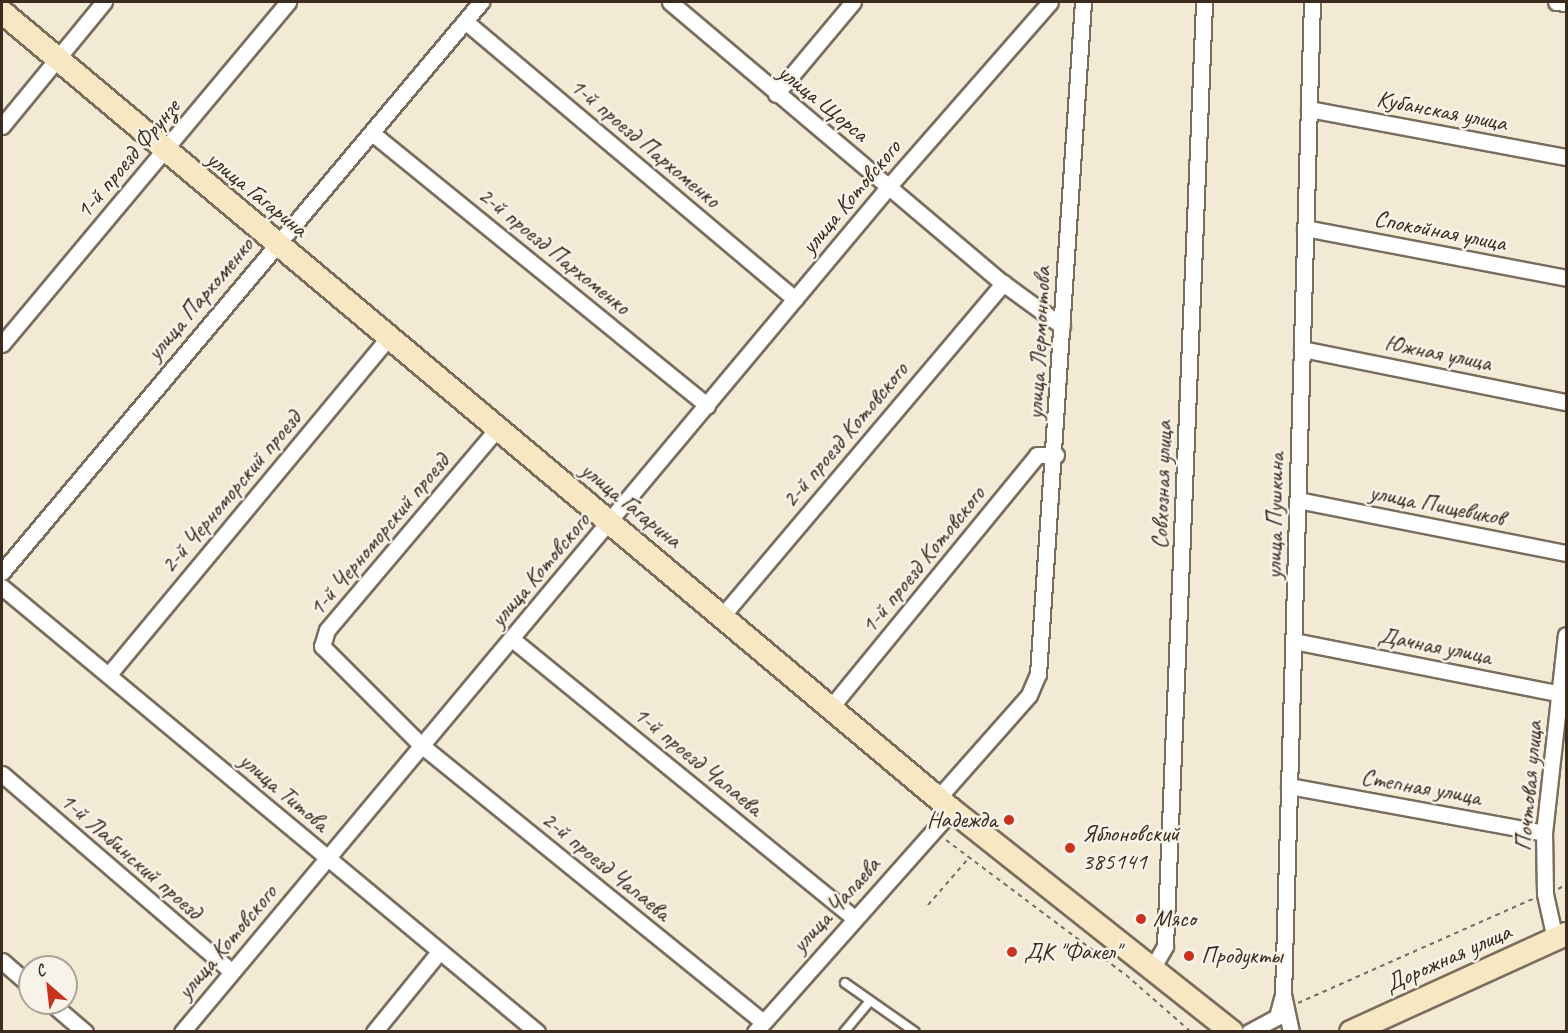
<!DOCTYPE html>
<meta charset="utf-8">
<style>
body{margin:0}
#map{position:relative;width:1568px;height:1033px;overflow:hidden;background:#f2ead5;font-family:Caveat,sans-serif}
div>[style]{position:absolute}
.path>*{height:2px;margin-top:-1px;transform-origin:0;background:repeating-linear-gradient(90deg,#7b6d5e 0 4.5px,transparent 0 9px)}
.roads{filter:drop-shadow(2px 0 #7b6d5e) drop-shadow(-2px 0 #7b6d5e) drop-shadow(0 2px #7b6d5e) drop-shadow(0 -2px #7b6d5e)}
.lane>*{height:8px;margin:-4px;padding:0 4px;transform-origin:4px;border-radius:4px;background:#fff}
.street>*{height:15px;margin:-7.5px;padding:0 7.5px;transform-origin:7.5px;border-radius:7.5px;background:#fff}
.secondary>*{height:22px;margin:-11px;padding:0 11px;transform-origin:11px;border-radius:11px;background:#f8e7c3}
.dots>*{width:16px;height:16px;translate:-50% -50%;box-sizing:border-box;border:3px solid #f7f3e8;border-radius:50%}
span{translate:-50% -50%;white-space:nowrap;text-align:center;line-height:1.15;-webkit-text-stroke:5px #f7f3e8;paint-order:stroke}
.street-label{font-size:24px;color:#3b2a1e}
.poi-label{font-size:24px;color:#3b2a1e}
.right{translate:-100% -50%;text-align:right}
.left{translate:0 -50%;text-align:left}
.frame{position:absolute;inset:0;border:3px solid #3b2a1e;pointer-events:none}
.north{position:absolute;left:18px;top:955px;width:60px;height:60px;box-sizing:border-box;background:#f7f3e8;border:2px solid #aca397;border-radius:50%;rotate:332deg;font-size:16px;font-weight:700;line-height:24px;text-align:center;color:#3b2a1e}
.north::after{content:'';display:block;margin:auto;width:21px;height:27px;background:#c8321e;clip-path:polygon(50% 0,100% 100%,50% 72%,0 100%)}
</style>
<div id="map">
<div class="path">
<i style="left:946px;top:840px;width:225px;rotate:36.9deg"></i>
<i style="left:1126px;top:975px;width:86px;rotate:41.2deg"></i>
<i style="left:1558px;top:889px;width:9px;rotate:-27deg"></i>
<i style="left:928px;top:905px;width:61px;rotate:-49deg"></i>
<i style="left:1298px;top:1003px;width:257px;rotate:-23.9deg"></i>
</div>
<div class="roads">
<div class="lane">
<i style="left:845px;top:983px;width:85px;rotate:35deg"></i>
<i style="left:844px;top:1032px;width:39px;rotate:-50deg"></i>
</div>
<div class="street">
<i style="left:670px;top:2px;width:436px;rotate:40.2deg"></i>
<i style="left:1003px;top:283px;width:73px;rotate:36.1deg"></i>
<i style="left:1556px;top:2px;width:10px;rotate:6deg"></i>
<i style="left:466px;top:22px;width:430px;rotate:40.1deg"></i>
<i style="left:776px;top:94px;width:120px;rotate:-50.1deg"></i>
<i style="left:1309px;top:109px;width:261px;rotate:10.6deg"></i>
<i style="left:2px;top:126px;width:161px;rotate:-50.6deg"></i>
<i style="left:372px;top:133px;width:432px;rotate:39.1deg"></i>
<i style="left:1305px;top:228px;width:266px;rotate:10.8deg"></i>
<i style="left:2px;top:344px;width:446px;rotate:-50.1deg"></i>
<i style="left:1302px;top:349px;width:269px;rotate:11.4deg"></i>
<i style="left:496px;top:430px;width:262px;rotate:130.2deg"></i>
<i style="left:327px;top:630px;width:17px;rotate:107deg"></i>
<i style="left:322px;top:646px;width:140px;rotate:45deg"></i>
<i style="left:421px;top:745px;width:440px;rotate:39deg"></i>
<i style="left:1298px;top:500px;width:273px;rotate:11.2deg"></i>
<i style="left:2px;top:572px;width:745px;rotate:-49.96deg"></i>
<i style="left:2px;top:587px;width:696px;rotate:39.75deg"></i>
<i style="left:722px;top:616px;width:436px;rotate:-49.8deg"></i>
<i style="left:512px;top:639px;width:441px;rotate:39.2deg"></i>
<i style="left:1294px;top:641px;width:277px;rotate:11.2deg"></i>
<i style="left:110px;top:673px;width:434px;rotate:-50.3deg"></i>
<i style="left:831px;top:707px;width:325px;rotate:-50.7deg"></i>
<i style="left:1037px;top:455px;width:19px"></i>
<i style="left:2px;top:774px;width:303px;rotate:40.7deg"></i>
<i style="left:1289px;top:786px;width:259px;rotate:10.4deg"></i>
<i style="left:938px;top:798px;width:137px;rotate:-48.5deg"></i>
<i style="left:1029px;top:695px;width:23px;rotate:-67deg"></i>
<i style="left:1038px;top:674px;width:674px;rotate:-86.17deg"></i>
<i style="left:1555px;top:939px;width:46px;rotate:-102.5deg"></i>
<i style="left:1545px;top:894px;width:61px;rotate:-90.9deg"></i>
<i style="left:1544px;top:833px;width:199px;rotate:-83.7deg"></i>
<i style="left:2px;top:961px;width:37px;rotate:41deg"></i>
<i style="left:1153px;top:967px;width:24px;rotate:-60deg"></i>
<i style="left:1165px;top:946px;width:945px;rotate:-87.63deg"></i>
<i style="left:51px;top:1003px;width:45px;rotate:40.5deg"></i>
<i style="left:182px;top:1032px;width:1103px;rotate:-50.11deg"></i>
<i style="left:889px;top:186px;width:244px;rotate:-48.8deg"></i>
<i style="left:374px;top:1032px;width:103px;rotate:-50.9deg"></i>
<i style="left:755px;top:1032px;width:297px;rotate:-48.4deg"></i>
<i style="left:1249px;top:1032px;width:32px;rotate:-28deg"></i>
<i style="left:1277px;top:1017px;width:20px;rotate:-75deg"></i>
<i style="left:1291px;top:1032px;width:38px;rotate:-102deg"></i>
<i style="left:1283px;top:995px;width:993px;rotate:-88.33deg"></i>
</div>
<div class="secondary">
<i style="left:2px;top:12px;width:1241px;rotate:40.03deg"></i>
<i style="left:952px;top:810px;width:357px;rotate:38.4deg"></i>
<i style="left:1351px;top:1032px;width:236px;rotate:-24.5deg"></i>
</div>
</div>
<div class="dots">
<i style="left:1009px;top:820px;background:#c8321e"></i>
<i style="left:1070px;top:848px;background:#c8321e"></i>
<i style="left:1141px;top:919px;background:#c8321e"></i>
<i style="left:1012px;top:952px;background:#c8321e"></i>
<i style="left:1189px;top:956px;background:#c8321e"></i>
</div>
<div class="street-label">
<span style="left:823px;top:103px;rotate:39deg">улица Щорса</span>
<span style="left:1442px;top:111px;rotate:11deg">Кубанская улица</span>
<span style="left:645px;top:143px;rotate:40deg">1-й проезд Пархоменко</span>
<span style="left:128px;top:159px;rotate:-50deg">1-й проезд Фрунзе</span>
<span style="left:257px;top:194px;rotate:39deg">улица Гагарина</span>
<span style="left:851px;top:197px;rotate:-50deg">улица Котовского</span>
<span style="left:1440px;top:231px;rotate:11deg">Спокойная улица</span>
<span style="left:554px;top:251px;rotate:39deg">2-й проезд Пархоменко</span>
<span style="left:200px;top:299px;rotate:-50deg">улица Пархоменко</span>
<span style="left:1039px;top:343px;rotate:-87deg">улица Лермонтова</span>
<span style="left:1438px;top:353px;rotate:11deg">Южная улица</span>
<span style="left:845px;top:435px;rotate:-50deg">2-й проезд Котовского</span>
<span style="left:1162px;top:485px;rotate:-88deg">Совхозная улица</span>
<span style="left:231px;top:492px;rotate:-50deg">2-й Черноморский проезд</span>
<span style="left:631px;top:505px;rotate:39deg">улица Гагарина</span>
<span style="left:1437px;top:505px;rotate:11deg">улица Пищевиков</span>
<span style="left:1275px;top:516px;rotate:-89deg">улица Пушкина</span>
<span style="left:379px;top:535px;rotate:-50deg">1-й Черноморский проезд</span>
<span style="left:923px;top:560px;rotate:-51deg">1-й проезд Котовского</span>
<span style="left:540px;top:570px;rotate:-50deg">улица Котовского</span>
<span style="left:1435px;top:646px;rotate:11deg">Дачная улица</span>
<span style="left:698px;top:761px;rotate:39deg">1-й проезд Чапаева</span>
<span style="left:1529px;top:786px;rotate:-85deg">Почтовая улица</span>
<span style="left:1421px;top:787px;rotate:10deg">Степная улица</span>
<span style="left:284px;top:792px;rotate:40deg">улица Титова</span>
<span style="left:131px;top:856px;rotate:41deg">1-й Лабинский проезд</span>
<span style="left:606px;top:866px;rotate:39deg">2-й проезд Чапаева</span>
<span style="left:836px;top:905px;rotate:-48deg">улица Чапаева</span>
<span style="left:227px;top:942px;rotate:-50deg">улица Котовского</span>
<span style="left:1448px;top:958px;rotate:-24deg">Дорожная улица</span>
</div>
<div class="poi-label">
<span class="right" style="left:997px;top:820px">Надежда</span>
<span class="left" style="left:1082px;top:848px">Яблоновский<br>385141</span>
<span class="left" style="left:1153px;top:919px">Мясо</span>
<span class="left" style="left:1024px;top:952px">ДК "Факел"</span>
<span class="left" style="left:1201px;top:956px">Продукты</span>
</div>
<div class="frame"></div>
<div class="north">С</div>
</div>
